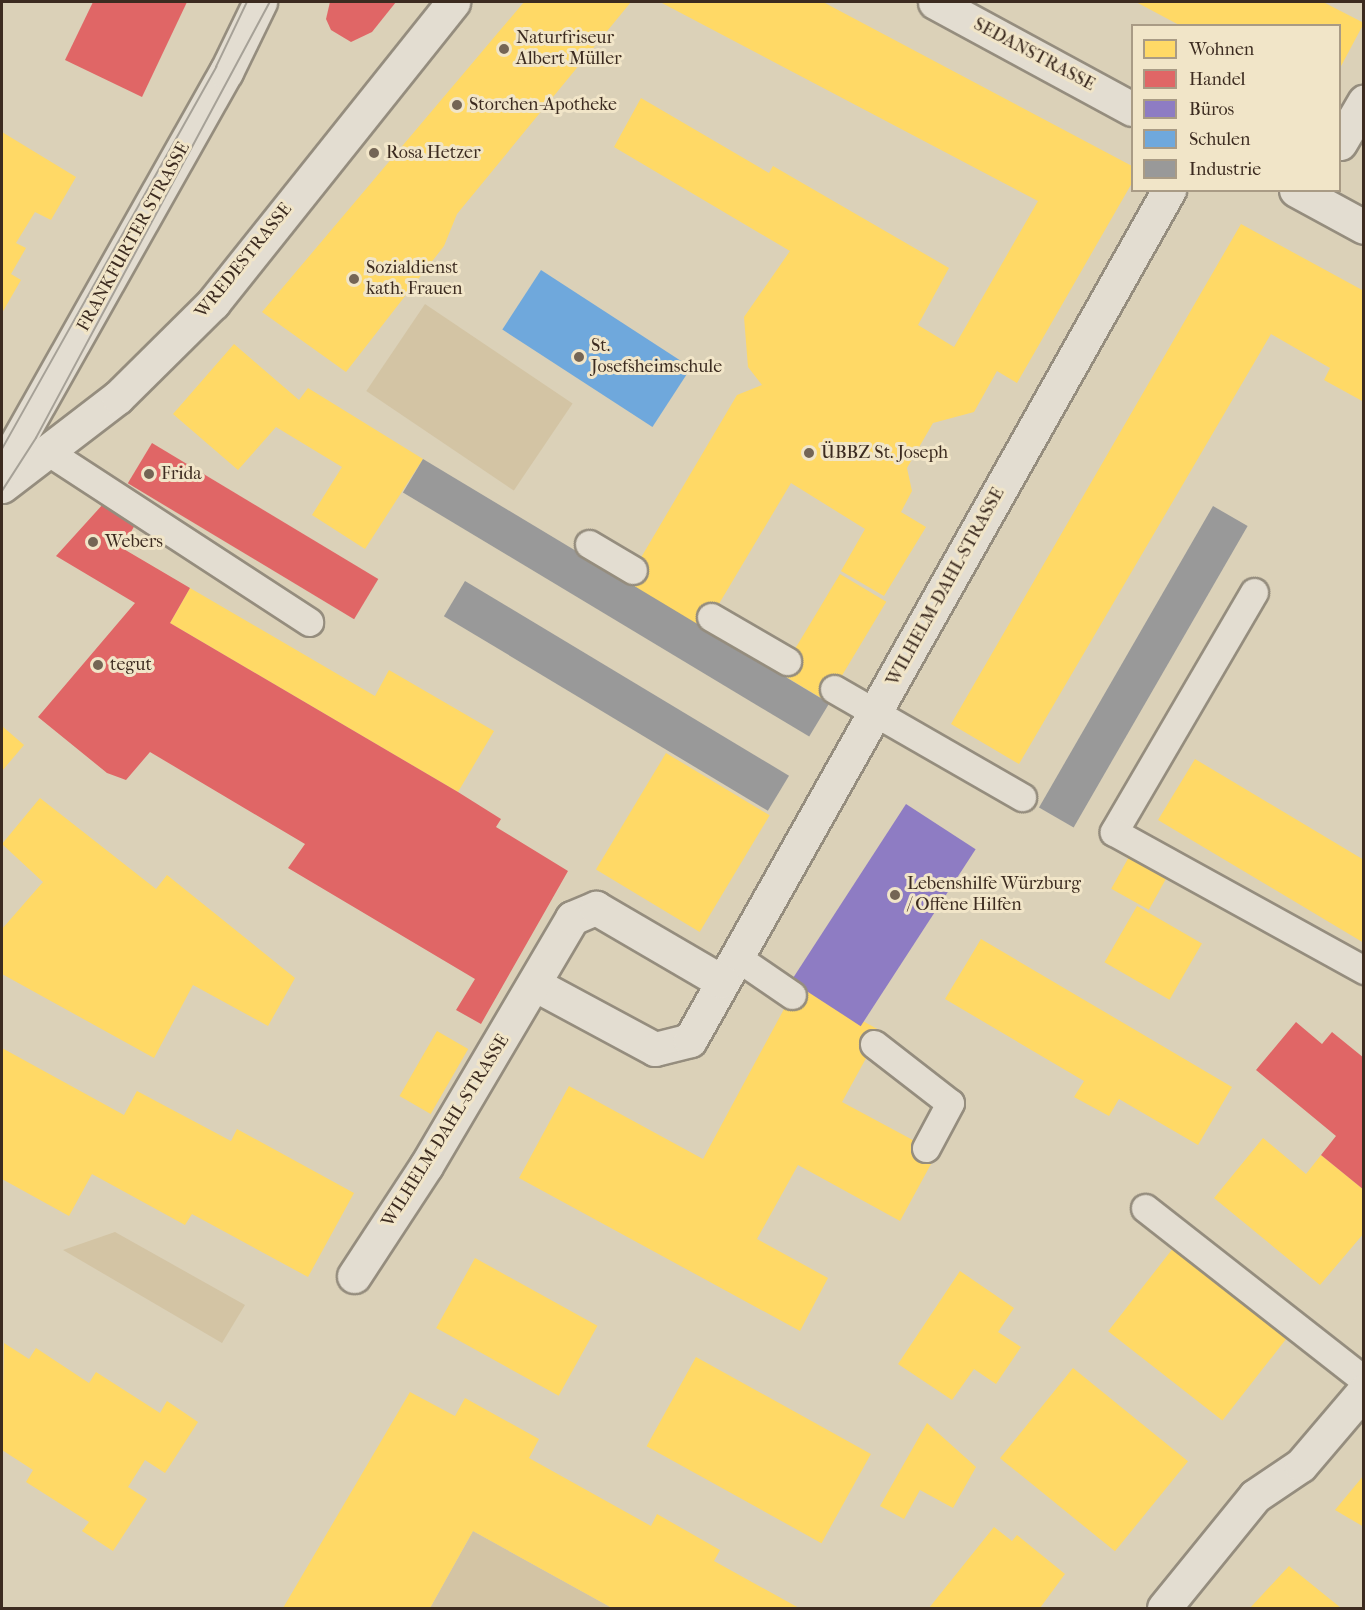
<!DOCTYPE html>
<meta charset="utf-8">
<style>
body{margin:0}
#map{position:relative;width:1365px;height:1610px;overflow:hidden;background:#dbd1b8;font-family:"IM FELL French Canon",serif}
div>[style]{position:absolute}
.green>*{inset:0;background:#d3c4a4;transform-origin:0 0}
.homes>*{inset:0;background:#ffd966;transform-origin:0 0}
.shops>*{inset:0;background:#e06666;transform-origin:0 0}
.offices>*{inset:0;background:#8e7cc3;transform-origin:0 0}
.schools>*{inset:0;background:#6fa8dc;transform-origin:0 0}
.industry>*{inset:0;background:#999;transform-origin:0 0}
.roads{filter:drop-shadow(2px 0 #958d7e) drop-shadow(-2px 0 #958d7e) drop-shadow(0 2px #958d7e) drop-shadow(0 -2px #958d7e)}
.lane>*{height:27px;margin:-13.5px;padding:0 13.5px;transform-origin:13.5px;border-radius:13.5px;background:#e3ddd1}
.street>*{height:33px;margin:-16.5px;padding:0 16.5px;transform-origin:16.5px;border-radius:16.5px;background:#e3ddd1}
.secondary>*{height:33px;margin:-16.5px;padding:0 16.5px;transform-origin:16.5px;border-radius:16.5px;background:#e3ddd1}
.tram>*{height:1.5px;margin:-0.75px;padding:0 0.75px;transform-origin:0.75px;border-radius:0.75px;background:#a6a197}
.dots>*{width:16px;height:16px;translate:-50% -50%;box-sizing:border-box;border:3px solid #f1e5c8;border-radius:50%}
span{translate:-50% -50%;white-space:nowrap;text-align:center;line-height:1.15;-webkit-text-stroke:6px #f1e5c8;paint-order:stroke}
.poi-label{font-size:18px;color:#3c2b20}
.left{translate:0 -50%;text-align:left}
.street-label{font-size:18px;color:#3c2b20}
.frame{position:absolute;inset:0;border:3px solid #3c2b20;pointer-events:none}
.legend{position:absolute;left:1131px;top:24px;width:210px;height:168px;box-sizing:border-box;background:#f1e5c8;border:2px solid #a99b85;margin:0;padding:8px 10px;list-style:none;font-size:18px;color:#3c2b20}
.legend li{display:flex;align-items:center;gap:12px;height:30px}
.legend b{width:30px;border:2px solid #a99b85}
</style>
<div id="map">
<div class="green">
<i style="left:425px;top:304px;width:178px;height:105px;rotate:34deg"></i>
<i style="clip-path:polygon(115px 1232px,245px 1305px,222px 1343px,63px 1250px)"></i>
<i style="clip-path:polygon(473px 1531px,612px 1608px,430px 1608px)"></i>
</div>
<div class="homes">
<i style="clip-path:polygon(524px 2px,631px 2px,457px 214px,444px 246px,346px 372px,262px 312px)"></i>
<i style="clip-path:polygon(660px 2px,823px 2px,1132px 166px,1132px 183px,1017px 383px,997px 371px,974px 412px,933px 423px,907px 468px,912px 491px,901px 512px,926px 527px,884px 596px,841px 571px,865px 529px,791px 483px,704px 629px,626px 583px,737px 395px,762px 385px,748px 367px,744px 317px,790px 251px,614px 147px,641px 98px,769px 173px,773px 166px,949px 268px,918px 325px,954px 347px,1038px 201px)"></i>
<i style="clip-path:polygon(1136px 2px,1323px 2px,1364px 23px,1340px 68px,1340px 26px,1181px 26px)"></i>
<i style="clip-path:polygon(2px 132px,76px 177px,51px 220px,35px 212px,16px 243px,26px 248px,11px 274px,21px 280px,2px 313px)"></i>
<i style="clip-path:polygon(1241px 224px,1364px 291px,1364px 402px,1324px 380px,1330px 368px,1271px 334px,1019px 764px,951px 724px)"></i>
<i style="clip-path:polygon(234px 344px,299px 400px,308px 388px,423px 459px,365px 549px,312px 515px,342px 467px,276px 427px,238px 470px,173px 414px)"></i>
<i style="left:840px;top:574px;width:54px;height:116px;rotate:31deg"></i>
<i style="clip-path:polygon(190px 588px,375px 696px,389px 670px,494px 731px,458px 792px,170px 623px)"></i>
<i style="clip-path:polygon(2px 726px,24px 745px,2px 771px)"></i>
<i style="left:666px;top:753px;width:121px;height:136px;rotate:31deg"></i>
<i style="clip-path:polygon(1195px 759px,1364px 860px,1364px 943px,1158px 820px)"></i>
<i style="clip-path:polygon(40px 798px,156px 889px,167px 875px,295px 978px,268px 1026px,193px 985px,154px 1058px,2px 974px,2px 929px,43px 882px,2px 844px)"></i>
<i style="left:1135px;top:846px;width:43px;height:49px;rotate:29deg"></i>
<i style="left:1137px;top:906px;width:75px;height:65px;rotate:30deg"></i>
<i style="clip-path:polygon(981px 939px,1232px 1087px,1198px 1145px,1119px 1099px,1109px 1116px,1074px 1097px,1084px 1081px,945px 999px)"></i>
<i style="clip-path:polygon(797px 985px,881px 1031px,842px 1102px,937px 1153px,900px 1221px,798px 1165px,757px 1239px,828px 1278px,800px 1331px,519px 1178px,569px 1086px,703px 1159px)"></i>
<i style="left:437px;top:1031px;width:36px;height:75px;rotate:30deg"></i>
<i style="clip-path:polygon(2px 1048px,124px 1115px,137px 1091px,231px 1141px,237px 1129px,354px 1193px,308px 1277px,192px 1214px,185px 1225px,92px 1174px,69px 1216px,2px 1179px)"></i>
<i style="clip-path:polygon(1263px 1138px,1306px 1174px,1321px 1155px,1364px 1190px,1364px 1233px,1320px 1285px,1214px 1198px)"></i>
<i style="left:1174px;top:1247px;width:145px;height:107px;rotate:38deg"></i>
<i style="left:475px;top:1258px;width:140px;height:80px;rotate:29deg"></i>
<i style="clip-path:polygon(960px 1271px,1014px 1308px,998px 1332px,1021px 1347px,996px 1384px,974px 1369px,952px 1400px,898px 1364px)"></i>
<i style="clip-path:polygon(4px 1343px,29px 1359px,36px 1348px,89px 1383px,96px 1372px,160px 1413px,167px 1401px,198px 1422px,165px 1473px,145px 1460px,128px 1487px,147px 1499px,113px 1551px,82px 1531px,89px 1522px,26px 1482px,33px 1470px,2px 1450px)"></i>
<i style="left:696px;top:1357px;width:200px;height:102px;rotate:29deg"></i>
<i style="left:1073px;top:1368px;width:148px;height:116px;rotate:39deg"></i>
<i style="clip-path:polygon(410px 1392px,455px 1416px,465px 1398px,539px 1439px,529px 1458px,651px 1526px,657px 1514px,720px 1550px,714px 1561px,799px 1608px,612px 1608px,473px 1531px,430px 1608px,283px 1608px)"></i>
<i style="clip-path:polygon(927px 1423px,976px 1467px,953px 1508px,920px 1490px,904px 1519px,880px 1506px)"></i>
<i style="clip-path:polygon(1364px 1475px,1364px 1527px,1335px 1510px)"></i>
<i style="clip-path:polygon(994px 1527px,1012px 1541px,1017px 1535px,1065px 1574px,1040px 1608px,929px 1608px)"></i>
<i style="clip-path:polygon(1289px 1566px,1341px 1608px,1250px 1608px)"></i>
</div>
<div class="shops">
<i style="clip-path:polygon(93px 2px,187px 2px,142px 97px,65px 60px)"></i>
<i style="clip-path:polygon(330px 2px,396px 2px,372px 32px,351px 42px,331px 30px,326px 19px)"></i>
<i style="left:152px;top:443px;width:264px;height:47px;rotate:31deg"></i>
<i style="clip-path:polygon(104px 503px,136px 523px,122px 548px,190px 588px,170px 623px,458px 792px,501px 819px,496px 827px,568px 871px,481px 1024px,456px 1010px,475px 979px,288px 868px,305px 844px,150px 752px,126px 780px,107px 773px,38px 717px,135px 603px,56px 556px)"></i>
<i style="clip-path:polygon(1296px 1022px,1322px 1044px,1332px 1032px,1364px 1058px,1364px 1190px,1321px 1155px,1336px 1136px,1256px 1070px)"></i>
</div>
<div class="offices">
<i style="left:906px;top:804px;width:83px;height:211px;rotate:33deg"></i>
</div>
<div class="schools">
<i style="left:541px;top:270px;width:179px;height:71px;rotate:33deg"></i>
</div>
<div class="industry">
<i style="left:423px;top:459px;width:474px;height:39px;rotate:31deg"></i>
<i style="left:1213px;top:506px;width:40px;height:348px;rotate:30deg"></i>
<i style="left:465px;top:581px;width:378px;height:41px;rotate:31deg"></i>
</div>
<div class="roads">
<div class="lane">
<i style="left:47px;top:451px;width:313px;rotate:33.1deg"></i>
<i style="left:589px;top:544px;width:51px;rotate:30.6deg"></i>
<i style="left:1254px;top:592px;width:278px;rotate:120.3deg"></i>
<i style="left:1114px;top:832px;width:286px;rotate:28.9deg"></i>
<i style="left:711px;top:617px;width:88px;rotate:30.1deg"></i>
<i style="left:834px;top:689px;width:217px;rotate:29.9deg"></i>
<i style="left:735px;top:956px;width:69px;rotate:34.4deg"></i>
<i style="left:874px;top:1044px;width:96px;rotate:37.8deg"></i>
<i style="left:950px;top:1103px;width:51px;rotate:118.1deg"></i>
<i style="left:1145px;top:1208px;width:278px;rotate:38.1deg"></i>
</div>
<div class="street">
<i style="left:935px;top:2px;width:224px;rotate:28.5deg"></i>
<i style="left:1340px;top:143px;width:48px;rotate:-59.7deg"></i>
<i style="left:1296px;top:190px;width:77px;rotate:28.6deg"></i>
<i style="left:2px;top:486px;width:146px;rotate:-37.5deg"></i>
<i style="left:118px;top:397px;width:134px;rotate:-44.7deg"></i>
<i style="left:213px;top:303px;width:385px;rotate:-51.4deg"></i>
<i style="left:536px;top:985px;width:135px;rotate:28.3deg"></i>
<i style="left:655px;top:1049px;width:36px;rotate:-14deg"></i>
<i style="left:690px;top:1040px;width:976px;rotate:-60.6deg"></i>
<i style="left:354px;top:1276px;width:131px;rotate:-56.8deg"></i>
<i style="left:426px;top:1166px;width:288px;rotate:-59.5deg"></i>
<i style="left:572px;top:918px;width:26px;rotate:-23deg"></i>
<i style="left:596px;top:908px;width:145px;rotate:30.3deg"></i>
<i style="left:1164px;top:1608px;width:144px;rotate:-50.9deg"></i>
<i style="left:1255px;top:1496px;width:55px;rotate:-34deg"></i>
<i style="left:1301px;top:1465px;width:97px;rotate:-49.6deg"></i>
</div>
<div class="secondary">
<i style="left:2px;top:469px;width:456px;rotate:-60.6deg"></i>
<i style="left:226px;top:72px;width:78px;rotate:-64.1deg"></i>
</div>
</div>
<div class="tram">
<i style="left:2px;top:449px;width:438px;rotate:-60.7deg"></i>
<i style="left:216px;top:67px;width:72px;rotate:-64.5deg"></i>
<i style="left:2px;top:491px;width:63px;rotate:-57.3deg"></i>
<i style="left:36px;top:438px;width:495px;rotate:-61.8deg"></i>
</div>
<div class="dots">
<i style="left:504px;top:49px;background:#746555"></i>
<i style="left:457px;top:105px;background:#746555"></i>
<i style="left:374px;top:153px;background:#746555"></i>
<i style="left:354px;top:279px;background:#746555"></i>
<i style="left:579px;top:357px;background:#746555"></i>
<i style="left:809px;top:453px;background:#746555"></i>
<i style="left:149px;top:474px;background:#746555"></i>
<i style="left:93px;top:542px;background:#746555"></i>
<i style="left:98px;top:665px;background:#746555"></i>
<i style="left:895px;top:895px;background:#746555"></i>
</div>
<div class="poi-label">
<span class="left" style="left:516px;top:49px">Naturfriseur<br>Albert Müller</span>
<span class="left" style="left:469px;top:105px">Storchen-Apotheke</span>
<span class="left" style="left:386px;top:153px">Rosa Hetzer</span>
<span class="left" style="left:366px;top:279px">Sozialdienst<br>kath. Frauen</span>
<span class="left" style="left:591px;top:357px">St.<br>Josefsheimschule</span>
<span class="left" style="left:821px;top:453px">ÜBBZ St. Joseph</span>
<span class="left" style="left:161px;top:474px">Frida</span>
<span class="left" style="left:105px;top:542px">Webers</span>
<span class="left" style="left:110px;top:665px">tegut</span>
<span class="left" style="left:907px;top:895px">Lebenshilfe Würzburg<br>/ Offene Hilfen</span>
</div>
<div class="street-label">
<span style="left:1034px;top:55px;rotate:28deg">SEDANSTRASSE</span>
<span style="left:134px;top:237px;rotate:-61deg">FRANKFURTER STRASSE</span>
<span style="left:244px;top:261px;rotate:-51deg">WREDESTRASSE</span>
<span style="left:946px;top:587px;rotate:-61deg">WILHELM-DAHL-STRASSE</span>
<span style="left:446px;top:1131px;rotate:-58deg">WILHELM-DAHL-STRASSE</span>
</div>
<div class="frame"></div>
<ul class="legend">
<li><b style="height:16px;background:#ffd966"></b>Wohnen</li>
<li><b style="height:16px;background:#e06666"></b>Handel</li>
<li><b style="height:16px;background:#8e7cc3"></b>Büros</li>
<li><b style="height:16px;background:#6fa8dc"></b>Schulen</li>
<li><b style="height:16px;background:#999"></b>Industrie</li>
</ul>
</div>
